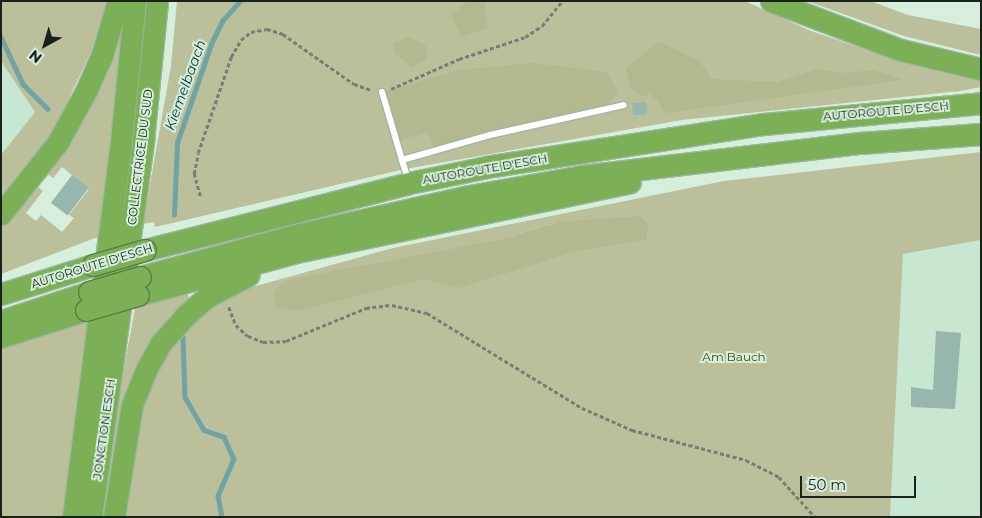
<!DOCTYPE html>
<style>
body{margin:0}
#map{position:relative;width:982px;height:518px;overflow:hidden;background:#d6efdd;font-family:Montserrat,sans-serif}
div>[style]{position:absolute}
.built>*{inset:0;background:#c7e7d0}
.green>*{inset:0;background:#bbbf9a}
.forest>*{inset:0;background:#b3b88e}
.stream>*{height:4.5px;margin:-2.25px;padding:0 2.25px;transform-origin:2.25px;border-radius:2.25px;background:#6fa4a4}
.building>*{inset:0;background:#97b6ad;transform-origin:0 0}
.path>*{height:2.5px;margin-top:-1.25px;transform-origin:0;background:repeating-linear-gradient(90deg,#718175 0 4px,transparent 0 6.5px)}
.roads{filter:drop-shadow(1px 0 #9eb6a5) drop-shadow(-1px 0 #9eb6a5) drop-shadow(0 1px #9eb6a5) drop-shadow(0 -1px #9eb6a5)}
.service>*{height:6px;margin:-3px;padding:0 3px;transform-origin:3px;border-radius:3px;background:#fff}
.motorway>*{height:21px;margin:-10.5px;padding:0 10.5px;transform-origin:10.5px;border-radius:10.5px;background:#7cb056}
.bridges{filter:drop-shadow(1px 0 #597e41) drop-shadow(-1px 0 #597e41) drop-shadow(0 1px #597e41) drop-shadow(0 -1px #597e41)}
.motorway-bridge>*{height:21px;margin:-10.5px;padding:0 10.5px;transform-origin:10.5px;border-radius:10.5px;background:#7cb056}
span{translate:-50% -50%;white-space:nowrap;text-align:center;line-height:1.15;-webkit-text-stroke:4px #d6efdd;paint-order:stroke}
.street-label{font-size:12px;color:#18211b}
.park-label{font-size:12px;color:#474b03}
.water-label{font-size:14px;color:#043a3b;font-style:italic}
.frame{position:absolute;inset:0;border:2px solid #18211b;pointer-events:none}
.north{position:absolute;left:20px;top:20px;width:50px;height:50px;-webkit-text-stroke:4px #d6efdd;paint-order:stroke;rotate:219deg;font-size:14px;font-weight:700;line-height:20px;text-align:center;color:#18211b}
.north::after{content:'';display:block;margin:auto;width:18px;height:22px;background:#18211b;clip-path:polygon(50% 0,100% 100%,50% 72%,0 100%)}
.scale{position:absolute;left:800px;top:476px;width:116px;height:22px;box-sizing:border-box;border:2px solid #18211b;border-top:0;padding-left:6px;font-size:15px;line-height:18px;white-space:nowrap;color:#18211b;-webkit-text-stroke:4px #d6efdd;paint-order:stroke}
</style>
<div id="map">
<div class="built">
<i style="clip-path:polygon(1px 61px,35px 112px,1px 155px)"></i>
<i style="clip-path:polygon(981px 240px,981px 517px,890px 517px,903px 254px)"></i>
</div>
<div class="green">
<i style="clip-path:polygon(1px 1px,107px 1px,91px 52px,51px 136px,1px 200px,1px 155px,35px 112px,1px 61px)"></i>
<i style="clip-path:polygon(177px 1px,745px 1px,811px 31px,897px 60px,981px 81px,981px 87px,960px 91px,682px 120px,405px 169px,155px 227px,154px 222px,143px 224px,171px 66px)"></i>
<i style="clip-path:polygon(807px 1px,870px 1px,908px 15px,981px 29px,981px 55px,904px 36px)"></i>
<i style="clip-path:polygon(119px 20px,125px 21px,103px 235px,1px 274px,1px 225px,36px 185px,43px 191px,26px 213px,36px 221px,41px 215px,62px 232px,74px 218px,69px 215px,89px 189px,62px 167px,53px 178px,45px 172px)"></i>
<i style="clip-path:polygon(evenodd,981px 152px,981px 240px,903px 254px,890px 517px,124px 517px,141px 412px,154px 374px,169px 348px,189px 325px,209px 308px,241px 290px,393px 248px,724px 181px,981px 152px,559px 222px,529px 234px,287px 280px,501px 239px,559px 222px)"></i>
<i style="clip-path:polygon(187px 290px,190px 302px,156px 340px,107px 517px,102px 517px,117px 406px,136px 303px)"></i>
<i style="clip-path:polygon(89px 316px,62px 517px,1px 517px,1px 345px)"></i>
</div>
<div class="forest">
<i style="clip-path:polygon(468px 1px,485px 1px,487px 28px,461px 37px,451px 15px)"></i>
<i style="clip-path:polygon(408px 37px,425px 45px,427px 59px,412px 67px,394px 53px,393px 43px)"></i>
<i style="clip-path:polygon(659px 41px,700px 62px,712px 79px,777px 82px,817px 69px,844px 73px,874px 70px,903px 80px,665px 113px,652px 94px,642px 96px,631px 89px,626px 68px)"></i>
<i style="clip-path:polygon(533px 63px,607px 72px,618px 93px,609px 102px,610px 108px,434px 150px,428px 132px,396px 141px,382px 92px,459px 70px)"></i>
<i style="clip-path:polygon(640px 216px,648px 224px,646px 239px,569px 253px,459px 288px,423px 279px,296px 311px,276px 307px,273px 292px,287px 280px,501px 239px,559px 222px)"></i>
</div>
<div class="stream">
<i style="left:1px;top:37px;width:52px;rotate:64.9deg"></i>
<i style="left:23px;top:84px;width:35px;rotate:45deg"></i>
<i style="left:174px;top:215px;width:72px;rotate:-87.6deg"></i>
<i style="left:177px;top:143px;width:105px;rotate:-71deg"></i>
<i style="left:211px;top:44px;width:25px;rotate:-64deg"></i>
<i style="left:222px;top:21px;width:27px;rotate:-48deg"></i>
<i style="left:183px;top:337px;width:60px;rotate:88.1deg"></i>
<i style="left:185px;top:397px;width:38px;rotate:60deg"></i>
<i style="left:204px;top:430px;width:21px;rotate:19deg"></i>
<i style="left:224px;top:437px;width:24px;rotate:66deg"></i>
<i style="left:234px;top:459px;width:40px;rotate:113.4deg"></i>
<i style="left:218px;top:496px;width:21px;rotate:79deg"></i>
</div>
<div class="building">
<i style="left:646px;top:102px;width:12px;height:14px;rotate:85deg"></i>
<i style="left:72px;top:175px;width:21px;height:35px;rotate:37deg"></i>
<i style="clip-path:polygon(936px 331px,961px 333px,955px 409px,911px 407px,911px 387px,933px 390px)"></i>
</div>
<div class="path">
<i style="left:391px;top:89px;width:74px;rotate:-23.8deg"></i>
<i style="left:459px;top:59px;width:70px;rotate:-18.4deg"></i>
<i style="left:525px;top:37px;width:20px;rotate:-33deg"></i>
<i style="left:542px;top:26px;width:32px;rotate:-51deg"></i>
<i style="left:200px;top:196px;width:23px;rotate:-105deg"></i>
<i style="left:194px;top:174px;width:21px;rotate:-79deg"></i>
<i style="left:198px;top:153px;width:102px;rotate:-71deg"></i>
<i style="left:231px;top:57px;width:20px;rotate:-60deg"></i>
<i style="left:241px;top:40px;width:13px;rotate:-39deg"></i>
<i style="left:251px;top:32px;width:16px;rotate:-11deg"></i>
<i style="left:267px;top:29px;width:17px;rotate:17deg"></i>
<i style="left:283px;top:34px;width:87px;rotate:35.2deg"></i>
<i style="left:354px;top:84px;width:18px;rotate:19deg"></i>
<i style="left:229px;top:307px;width:19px;rotate:69deg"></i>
<i style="left:236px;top:325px;width:16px;rotate:43deg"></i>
<i style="left:248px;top:336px;width:16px;rotate:22deg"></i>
<i style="left:263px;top:342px;width:23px;rotate:-2deg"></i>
<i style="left:286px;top:341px;width:87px;rotate:-22.4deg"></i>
<i style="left:366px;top:308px;width:26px;rotate:-7deg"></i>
<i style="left:392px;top:305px;width:36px;rotate:13deg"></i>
<i style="left:427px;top:313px;width:182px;rotate:31.5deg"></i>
<i style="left:582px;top:408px;width:55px;rotate:23.7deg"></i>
<i style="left:632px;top:430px;width:118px;rotate:14.7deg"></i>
<i style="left:746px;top:460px;width:37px;rotate:27deg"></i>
<i style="left:779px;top:477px;width:54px;rotate:48deg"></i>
</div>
<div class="roads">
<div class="service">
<i style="left:382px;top:92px;width:71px;rotate:73.6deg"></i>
<i style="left:402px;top:160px;width:91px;rotate:-15.9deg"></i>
<i style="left:490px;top:135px;width:137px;rotate:-12.6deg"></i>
<i style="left:402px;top:160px;width:21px;rotate:73deg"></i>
</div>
<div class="motorway">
<i style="left:771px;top:1px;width:139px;rotate:20.7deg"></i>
<i style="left:901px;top:50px;width:82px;rotate:13.4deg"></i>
<i style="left:1px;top:214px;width:92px;rotate:-51.6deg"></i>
<i style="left:58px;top:142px;width:58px;rotate:-61.2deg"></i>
<i style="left:86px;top:91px;width:39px;rotate:-66deg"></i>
<i style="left:102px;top:55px;width:56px;rotate:-73.5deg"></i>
<i style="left:145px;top:250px;width:272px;rotate:-14.2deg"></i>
<i style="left:409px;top:183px;width:85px;rotate:-11.6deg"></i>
<i style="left:492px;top:166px;width:275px;rotate:-8.8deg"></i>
<i style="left:764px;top:124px;width:218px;rotate:-5.5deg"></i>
<i style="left:140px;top:277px;width:162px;rotate:-15.1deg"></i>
<i style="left:296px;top:235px;width:177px;rotate:-12.7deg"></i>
<i style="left:469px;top:196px;width:115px;rotate:-10deg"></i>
<i style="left:582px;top:176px;width:280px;rotate:-6.8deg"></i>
<i style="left:860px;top:143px;width:121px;rotate:-4.3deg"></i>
<i style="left:1px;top:294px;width:96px;rotate:-17.5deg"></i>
<i style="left:138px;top:295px;width:164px;rotate:-15.2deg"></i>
<i style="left:296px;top:252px;width:341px;rotate:-11.8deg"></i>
<i style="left:1px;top:321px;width:93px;rotate:-18.2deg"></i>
<i style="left:1px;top:337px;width:89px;rotate:-17.6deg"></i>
<i style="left:73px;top:517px;width:368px;rotate:-82.7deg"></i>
<i style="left:120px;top:152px;width:152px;rotate:-84.3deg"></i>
<i style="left:91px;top:517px;width:381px;rotate:-82.1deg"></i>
<i style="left:143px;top:140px;width:140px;rotate:-84.2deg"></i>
<i style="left:114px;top:517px;width:113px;rotate:-80.9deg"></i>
<i style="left:132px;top:405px;width:38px;rotate:-68deg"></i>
<i style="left:146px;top:370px;width:31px;rotate:-61deg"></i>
<i style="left:161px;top:343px;width:36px;rotate:-48deg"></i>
<i style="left:185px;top:316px;width:29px;rotate:-41deg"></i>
<i style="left:207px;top:297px;width:47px;rotate:-27.6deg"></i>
</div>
</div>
<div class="bridges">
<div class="motorway-bridge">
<i style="left:93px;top:265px;width:54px;rotate:-16.1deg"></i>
<i style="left:89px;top:292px;width:53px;rotate:-16.4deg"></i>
<i style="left:86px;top:310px;width:54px;rotate:-16.1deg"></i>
</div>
</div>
<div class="street-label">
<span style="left:886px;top:111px;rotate:-5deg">AUTOROUTE D'ESCH</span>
<span style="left:140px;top:157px;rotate:-83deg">COLLECTRICE DU SUD</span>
<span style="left:485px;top:169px;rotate:-10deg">AUTOROUTE D'ESCH</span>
<span style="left:92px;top:266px;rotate:-17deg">AUTOROUTE D'ESCH</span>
<span style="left:104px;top:429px;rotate:-82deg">JONCTION ESCH</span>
</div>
<div class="park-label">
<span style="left:734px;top:357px">Am Bauch</span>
</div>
<div class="water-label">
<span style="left:185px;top:85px;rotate:-70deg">Kiemelbaach</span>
</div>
<div class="frame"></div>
<div class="north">N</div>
<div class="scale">50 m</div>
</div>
